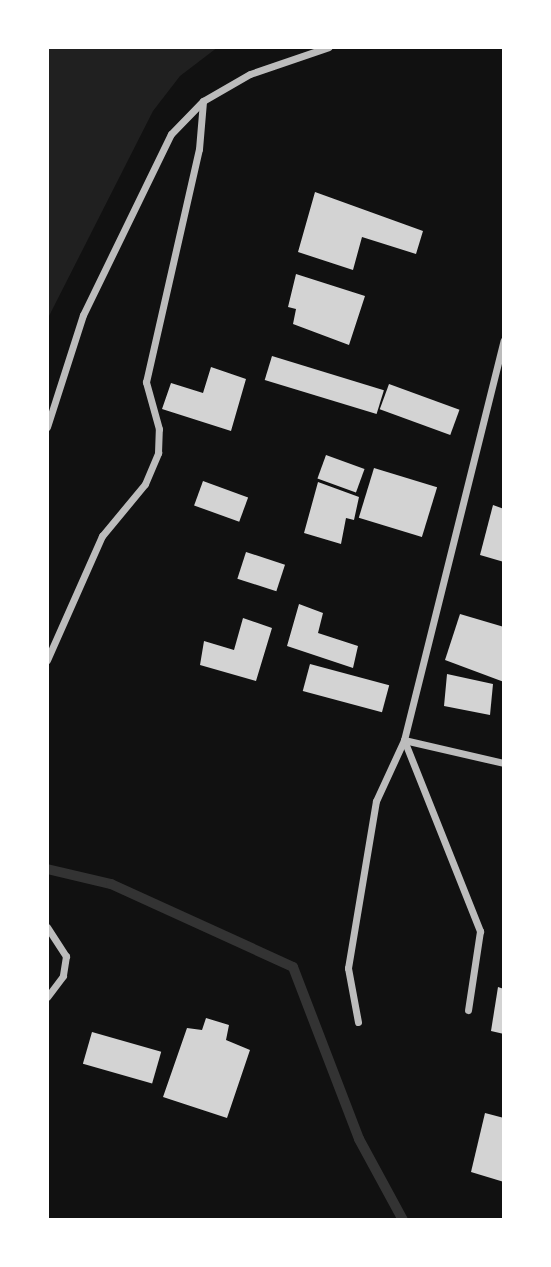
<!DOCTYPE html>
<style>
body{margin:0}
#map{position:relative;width:551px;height:1267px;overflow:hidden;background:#111;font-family:Poppins,sans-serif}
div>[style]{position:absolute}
.green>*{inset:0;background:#202020}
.stream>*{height:10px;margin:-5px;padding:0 5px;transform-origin:5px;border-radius:5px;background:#333}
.building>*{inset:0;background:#d3d3d3;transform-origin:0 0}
.minor>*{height:7px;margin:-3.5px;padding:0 3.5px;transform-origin:3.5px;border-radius:3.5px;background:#bcbcbc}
span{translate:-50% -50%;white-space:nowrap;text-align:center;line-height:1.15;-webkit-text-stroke:5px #fff;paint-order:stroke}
.frame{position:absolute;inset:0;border:49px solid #fff;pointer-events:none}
</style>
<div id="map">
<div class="green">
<i style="clip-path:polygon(47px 47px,218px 47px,180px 76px,153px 111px,47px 320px)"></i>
</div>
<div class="stream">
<i style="left:47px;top:869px;width:66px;rotate:13.2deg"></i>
<i style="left:111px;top:884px;width:200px;rotate:24.5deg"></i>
<i style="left:293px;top:967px;width:184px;rotate:69deg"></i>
<i style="left:359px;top:1139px;width:92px;rotate:61.5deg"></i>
</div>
<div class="building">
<i style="clip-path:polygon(315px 192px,423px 231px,416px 254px,362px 237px,353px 270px,298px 252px)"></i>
<i style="clip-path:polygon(296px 274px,365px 296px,349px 345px,293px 324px,296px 309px,288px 307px)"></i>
<i style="left:272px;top:356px;width:117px;height:25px;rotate:17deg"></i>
<i style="clip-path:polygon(211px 367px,246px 379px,231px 431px,162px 409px,171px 383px,203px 393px)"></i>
<i style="left:389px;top:384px;width:75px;height:27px;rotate:20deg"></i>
<i style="left:326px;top:455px;width:41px;height:25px;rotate:20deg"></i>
<i style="left:374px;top:468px;width:66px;height:52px;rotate:17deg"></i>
<i style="left:203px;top:481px;width:48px;height:26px;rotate:20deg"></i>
<i style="clip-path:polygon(318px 482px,359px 497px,354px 520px,346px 518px,341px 544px,304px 533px)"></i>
<i style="clip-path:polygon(493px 505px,504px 509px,504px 562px,480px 555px)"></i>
<i style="left:246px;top:552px;width:41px;height:28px;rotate:18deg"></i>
<i style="clip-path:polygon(299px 604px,323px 613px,318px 633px,358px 646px,353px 668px,287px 646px)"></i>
<i style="clip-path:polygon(460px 614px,504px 627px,504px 682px,445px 660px)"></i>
<i style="clip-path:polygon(243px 618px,272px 628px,256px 681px,200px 665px,204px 641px,234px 650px)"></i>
<i style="left:310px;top:664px;width:82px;height:28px;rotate:15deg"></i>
<i style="clip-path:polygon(447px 674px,493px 684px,490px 715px,444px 706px)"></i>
<i style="clip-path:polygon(498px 987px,504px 989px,504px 1034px,491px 1031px)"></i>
<i style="clip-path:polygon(206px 1018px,229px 1025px,226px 1040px,250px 1050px,227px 1118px,163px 1097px,187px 1028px,202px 1030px)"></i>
<i style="left:92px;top:1032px;width:72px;height:33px;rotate:16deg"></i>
<i style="clip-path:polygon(485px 1113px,504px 1118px,504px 1182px,471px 1172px)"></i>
</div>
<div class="minor">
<i style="left:47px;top:427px;width:118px;rotate:-72.2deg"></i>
<i style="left:83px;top:315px;width:201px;rotate:-64.1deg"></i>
<i style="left:171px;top:134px;width:46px;rotate:-45.9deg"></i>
<i style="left:203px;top:101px;width:54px;rotate:-29.9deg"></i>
<i style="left:250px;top:74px;width:83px;rotate:-18.9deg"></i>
<i style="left:47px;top:660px;width:136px;rotate:-66.1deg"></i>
<i style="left:102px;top:536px;width:67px;rotate:-50.4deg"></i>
<i style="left:145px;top:484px;width:34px;rotate:-67deg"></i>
<i style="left:158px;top:453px;width:24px;rotate:-88deg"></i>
<i style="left:159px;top:429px;width:49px;rotate:-105.5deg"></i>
<i style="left:146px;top:382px;width:239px;rotate:-77.2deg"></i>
<i style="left:199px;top:149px;width:48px;rotate:-85.2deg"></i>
<i style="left:404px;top:740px;width:206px;rotate:68.3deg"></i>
<i style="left:480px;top:931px;width:80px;rotate:98.6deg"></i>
<i style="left:404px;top:740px;width:103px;rotate:13deg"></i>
<i style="left:47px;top:927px;width:35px;rotate:57deg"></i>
<i style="left:66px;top:956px;width:20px;rotate:99deg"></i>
<i style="left:63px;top:976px;width:26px;rotate:127deg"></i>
<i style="left:358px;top:1022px;width:55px;rotate:-100.5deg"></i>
<i style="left:348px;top:968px;width:169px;rotate:-80.5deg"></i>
<i style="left:376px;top:801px;width:67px;rotate:-65.3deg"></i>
<i style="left:404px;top:740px;width:412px;rotate:-76deg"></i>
</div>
<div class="frame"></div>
</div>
